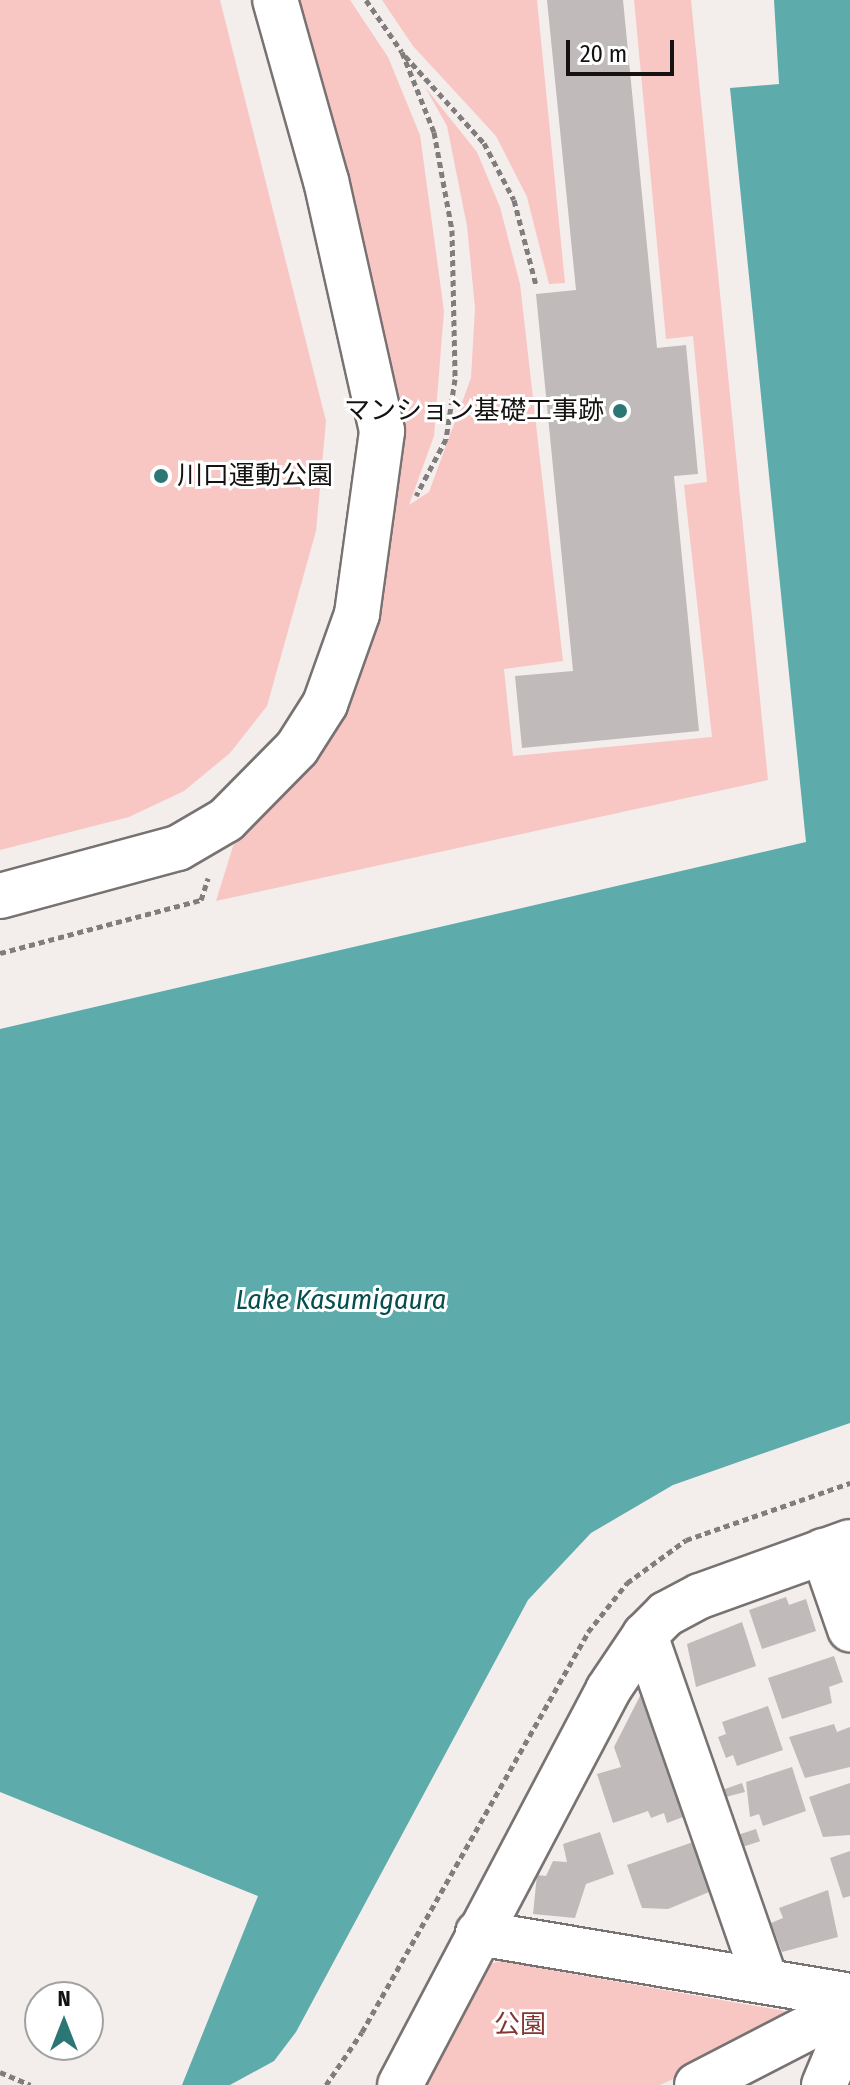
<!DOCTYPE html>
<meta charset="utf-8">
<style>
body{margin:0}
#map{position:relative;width:850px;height:2085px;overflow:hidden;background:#f3edec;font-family:"Fira Sans Condensed","Noto Sans JP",sans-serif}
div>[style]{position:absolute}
.green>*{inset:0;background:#f8c7c3}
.water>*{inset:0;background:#5dabab}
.building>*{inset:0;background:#c0baba;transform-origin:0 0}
.path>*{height:5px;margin-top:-2.5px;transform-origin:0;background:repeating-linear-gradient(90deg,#817d7c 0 6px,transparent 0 10px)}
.roads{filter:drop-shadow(2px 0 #787372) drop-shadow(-2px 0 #787372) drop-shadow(0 2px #787372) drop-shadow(0 -2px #787372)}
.minor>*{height:44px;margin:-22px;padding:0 22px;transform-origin:22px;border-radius:22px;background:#fff}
.dots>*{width:22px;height:22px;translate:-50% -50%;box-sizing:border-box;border:4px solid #fff;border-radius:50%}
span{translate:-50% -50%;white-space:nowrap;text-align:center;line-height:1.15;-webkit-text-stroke:6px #fff;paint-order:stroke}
.poi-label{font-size:26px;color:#151312}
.right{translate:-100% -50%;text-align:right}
.left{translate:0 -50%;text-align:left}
.park-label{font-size:26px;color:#833634}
.water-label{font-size:28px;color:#054f4f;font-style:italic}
.north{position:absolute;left:24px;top:1981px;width:80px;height:80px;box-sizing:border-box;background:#fff;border:2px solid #a1a1a0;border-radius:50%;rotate:0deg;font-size:22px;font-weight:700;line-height:32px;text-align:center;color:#151312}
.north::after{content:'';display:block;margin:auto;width:28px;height:36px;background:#2c7676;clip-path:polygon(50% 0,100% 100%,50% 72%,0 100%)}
.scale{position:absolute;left:566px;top:40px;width:108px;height:36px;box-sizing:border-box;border:4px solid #151312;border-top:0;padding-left:10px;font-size:24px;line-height:28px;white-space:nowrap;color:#151312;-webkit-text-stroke:6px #fff;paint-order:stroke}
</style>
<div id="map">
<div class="green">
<i style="clip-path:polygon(0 0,220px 0,326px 421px,316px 531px,267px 706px,230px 753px,184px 791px,129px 817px,0 850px)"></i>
<i style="clip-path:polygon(289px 0,350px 0,388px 57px,420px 135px,444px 311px,434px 436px,409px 505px,429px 492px,471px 378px,475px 308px,467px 226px,447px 126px,425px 87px,477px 152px,500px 207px,520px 284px,563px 661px,504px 669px,513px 756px,712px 737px,684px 485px,707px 482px,693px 336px,666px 339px,634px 0,691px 0,768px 780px,216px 901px,239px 827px,271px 800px,387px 517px)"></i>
<i style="clip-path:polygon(382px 0,537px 0,565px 283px,549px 284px,527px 197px,496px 136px,413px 46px)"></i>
<i style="clip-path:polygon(500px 1961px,790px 2012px,798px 2022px,660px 2085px,416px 2085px,481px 1967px)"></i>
</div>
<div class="water">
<i style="clip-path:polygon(774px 0,850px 0,850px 1423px,673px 1485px,591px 1533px,528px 1600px,296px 2032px,274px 2061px,230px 2085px,182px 2085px,258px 1896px,0 1792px,0 1029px,806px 842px,730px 88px,779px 84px)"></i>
</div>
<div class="building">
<i style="clip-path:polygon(547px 0,623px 0,657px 348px,686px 345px,698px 474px,674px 476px,699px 731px,522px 748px,515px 676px,573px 671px,536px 294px,576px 290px)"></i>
<i style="clip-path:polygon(786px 1597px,789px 1605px,806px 1599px,816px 1631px,762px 1649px,749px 1610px)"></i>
<i style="clip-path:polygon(742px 1622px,756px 1666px,696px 1687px,687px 1644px)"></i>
<i style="clip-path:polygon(834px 1656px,843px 1682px,829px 1687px,832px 1703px,782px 1719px,768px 1678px)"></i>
<i style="clip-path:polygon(641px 1694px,683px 1817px,667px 1823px,664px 1813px,651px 1818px,648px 1811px,613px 1823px,597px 1774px,621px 1767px,614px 1747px)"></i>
<i style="clip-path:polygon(768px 1706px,783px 1750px,737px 1766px,733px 1755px,726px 1758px,718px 1737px,726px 1734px,722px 1722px)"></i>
<i style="clip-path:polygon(834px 1724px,837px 1732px,850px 1727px,850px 1767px,805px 1778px,789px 1737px)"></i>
<i style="clip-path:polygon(792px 1767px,806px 1811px,763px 1826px,759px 1814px,750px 1817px,746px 1782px)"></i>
<i style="clip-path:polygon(742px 1783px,745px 1792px,722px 1798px,719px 1791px)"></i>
<i style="clip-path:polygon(850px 1783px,850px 1835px,823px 1837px,809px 1797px)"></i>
<i style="left:756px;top:1829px;width:13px;height:21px;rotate:72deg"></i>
<i style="clip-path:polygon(600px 1832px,614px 1874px,586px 1884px,575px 1918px,533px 1914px,537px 1875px,546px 1876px,553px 1861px,567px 1862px,563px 1844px)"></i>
<i style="clip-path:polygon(696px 1841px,714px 1890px,668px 1909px,642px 1908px,627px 1865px)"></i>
<i style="clip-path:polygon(850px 1851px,850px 1896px,843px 1898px,830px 1858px)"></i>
<i style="clip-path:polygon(828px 1890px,838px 1937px,782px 1952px,771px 1923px,783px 1918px,779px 1908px)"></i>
</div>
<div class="path">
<i style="left:366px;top:0;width:63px;rotate:55.3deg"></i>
<i style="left:402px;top:52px;width:86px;rotate:68.2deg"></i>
<i style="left:434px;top:132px;width:100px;rotate:79.6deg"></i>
<i style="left:452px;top:230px;width:149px;rotate:88.8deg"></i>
<i style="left:455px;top:379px;width:61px;rotate:98.5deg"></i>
<i style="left:446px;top:439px;width:64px;rotate:117.8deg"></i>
<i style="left:405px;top:56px;width:118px;rotate:47.8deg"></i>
<i style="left:484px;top:143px;width:64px;rotate:62.2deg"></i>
<i style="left:514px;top:200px;width:88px;rotate:75.5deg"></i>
<i style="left:0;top:953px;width:208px;rotate:-14.8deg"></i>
<i style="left:201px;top:900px;width:23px;rotate:-72deg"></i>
<i style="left:0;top:2072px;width:33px;rotate:23deg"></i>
<i style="left:326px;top:2085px;width:64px;rotate:-55.8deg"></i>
<i style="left:362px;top:2032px;width:459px;rotate:-60.5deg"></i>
<i style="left:588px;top:1632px;width:63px;rotate:-51.5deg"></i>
<i style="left:627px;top:1583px;width:73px;rotate:-36.1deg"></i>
<i style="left:686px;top:1540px;width:174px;rotate:-19.2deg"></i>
</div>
<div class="roads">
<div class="minor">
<i style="left:0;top:896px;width:184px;rotate:-15.1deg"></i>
<i style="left:178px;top:848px;width:56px;rotate:-30.3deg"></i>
<i style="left:226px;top:820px;width:101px;rotate:-45.4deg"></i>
<i style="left:297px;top:748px;width:52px;rotate:-57.5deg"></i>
<i style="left:325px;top:704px;width:96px;rotate:-70.4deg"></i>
<i style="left:357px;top:614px;width:185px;rotate:-82.2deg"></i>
<i style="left:382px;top:431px;width:256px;rotate:-102.6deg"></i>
<i style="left:326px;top:181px;width:188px;rotate:-105.7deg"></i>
<i style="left:823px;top:1551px;width:83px;rotate:70.9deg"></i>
<i style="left:645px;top:1635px;width:365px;rotate:70.8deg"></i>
<i style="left:478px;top:1933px;width:377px;rotate:9.6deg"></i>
<i style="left:400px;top:2085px;width:446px;rotate:-62.2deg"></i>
<i style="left:608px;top:1690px;width:66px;rotate:-56.1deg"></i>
<i style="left:645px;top:1635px;width:30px;rotate:-45deg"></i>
<i style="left:666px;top:1614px;width:38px;rotate:-28deg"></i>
<i style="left:700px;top:1596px;width:159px;rotate:-19.8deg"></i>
<i style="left:697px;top:2085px;width:172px;rotate:-27.3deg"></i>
<i style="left:824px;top:2085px;width:67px;rotate:-67.2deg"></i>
</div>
</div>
<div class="dots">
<i style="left:620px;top:411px;background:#2c7676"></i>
<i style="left:161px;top:476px;background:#2c7676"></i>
</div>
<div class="poi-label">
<span class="right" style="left:604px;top:411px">マンション基礎工事跡</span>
<span class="left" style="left:177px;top:476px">川口運動公園</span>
</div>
<div class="park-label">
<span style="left:520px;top:2025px">公園</span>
</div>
<div class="water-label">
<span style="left:341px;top:1300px">Lake Kasumigaura</span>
</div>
<div class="north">N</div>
<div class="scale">20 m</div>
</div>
